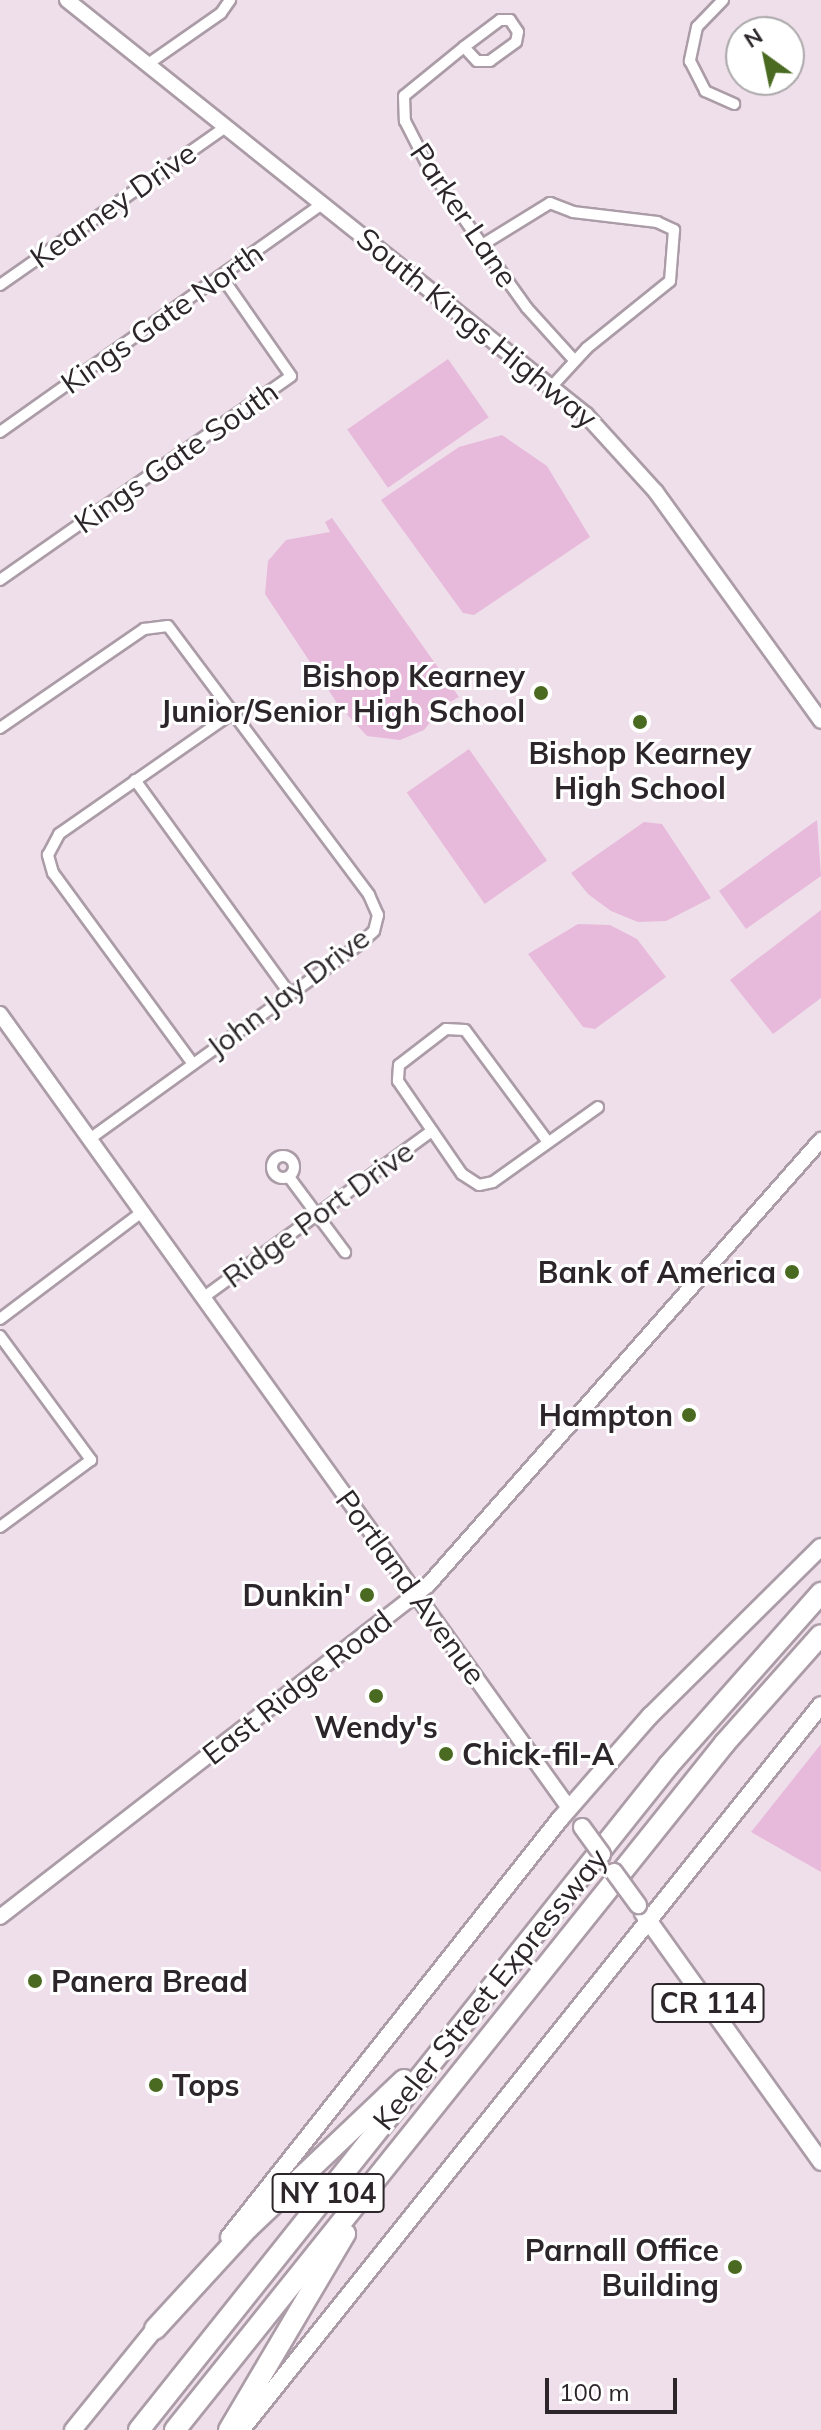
<!DOCTYPE html>
<style>
body{margin:0}
#map{position:relative;width:821px;height:2430px;overflow:hidden;background:#efdfea;font-family:Mulish,sans-serif}
div>[style]{position:absolute}
.green>*{inset:0;background:#e7badb;transform-origin:0 0}
.roads{filter:drop-shadow(2px 0 #ab9ca7) drop-shadow(-2px 0 #ab9ca7) drop-shadow(0 2px #ab9ca7) drop-shadow(0 -2px #ab9ca7)}
.minor>*{height:10px;margin:-5px;padding:0 5px;transform-origin:5px;border-radius:5px;background:#fff}
.minor>.ring{margin:-5px;padding:0;box-sizing:content-box;background:none;border:10px solid #fff;border-radius:50%}
.secondary>*{height:14px;margin:-7px;padding:0 7px;transform-origin:7px;border-radius:7px;background:#fff}
.primary>*{height:16px;margin:-8px;padding:0 8px;transform-origin:8px;border-radius:8px;background:#fff}
.motorway>*{height:20px;margin:-10px;padding:0 10px;transform-origin:10px;border-radius:10px;background:#fff}
.bridges{filter:drop-shadow(2px 0 #ab9ca7) drop-shadow(-2px 0 #ab9ca7) drop-shadow(0 2px #ab9ca7) drop-shadow(0 -2px #ab9ca7)}
.primary-bridge>*{height:16px;margin:-8px;padding:0 8px;transform-origin:8px;border-radius:8px;background:#fff}
.dots>*{width:22px;height:22px;translate:-50% -50%;box-sizing:border-box;border:4px solid #fff;border-radius:50%}
span{translate:-50% -50%;white-space:nowrap;text-align:center;line-height:1.15;-webkit-text-stroke:6px #fff;paint-order:stroke}
.shield-label span{padding:2px 6px;background:#fff;border:2px solid;border-radius:6px;-webkit-text-stroke-width:0}
.shield-label{font-size:28px;color:#2c262a;font-weight:700}
.street-label{font-size:30px;color:#2c262a}
.poi-label{font-size:30px;color:#2c262a;font-weight:700}
.right{translate:-100% -50%;text-align:right}
.left{translate:0 -50%;text-align:left}
.north{position:absolute;left:725px;top:16px;width:80px;height:80px;box-sizing:border-box;background:#fff;border:2px solid #aba8aa;border-radius:50%;rotate:327deg;font-size:22px;font-weight:700;line-height:32px;text-align:center;color:#2c262a}
.north::after{content:'';display:block;margin:auto;width:28px;height:36px;background:#4a6a21;clip-path:polygon(50% 0,100% 100%,50% 72%,0 100%)}
.scale{position:absolute;left:545px;top:2378px;width:132px;height:36px;box-sizing:border-box;border:4px solid #2c262a;border-top:0;padding-left:10px;font-size:24px;line-height:28px;white-space:nowrap;color:#2c262a;-webkit-text-stroke:6px #fff;paint-order:stroke}
</style>
<div id="map">
<div class="green">
<i style="left:448px;top:359px;width:71px;height:123px;rotate:55deg"></i>
<i style="clip-path:polygon(502px 435px,547px 466px,590px 537px,474px 615px,463px 613px,381px 500px,459px 447px)"></i>
<i style="clip-path:polygon(332px 518px,459px 697px,443px 706px,424px 730px,400px 740px,367px 736px,339px 706px,265px 594px,268px 561px,286px 540px,330px 532px,325px 522px)"></i>
<i style="left:469px;top:749px;width:136px;height:76px;rotate:55deg"></i>
<i style="clip-path:polygon(817px 820px,821px 876px,746px 929px,719px 891px)"></i>
<i style="clip-path:polygon(644px 822px,662px 824px,711px 898px,666px 921px,638px 922px,611px 911px,588px 894px,571px 873px)"></i>
<i style="clip-path:polygon(821px 910px,821px 998px,773px 1034px,730px 980px)"></i>
<i style="clip-path:polygon(578px 924px,610px 925px,637px 939px,666px 977px,595px 1029px,583px 1027px,528px 954px)"></i>
<i style="clip-path:polygon(821px 1744px,821px 1872px,751px 1832px)"></i>
</div>
<div class="roads">
<div class="minor">
<i style="left:723px;top:0;width:37px;rotate:134deg"></i>
<i style="left:697px;top:27px;width:35px;rotate:102deg"></i>
<i style="left:690px;top:61px;width:34px;rotate:63deg"></i>
<i style="left:705px;top:91px;width:32px;rotate:24deg"></i>
<i style="left:500px;top:20px;width:10px"></i>
<i style="left:510px;top:20px;width:14px;rotate:56deg"></i>
<i style="left:518px;top:32px;width:10px;rotate:101deg"></i>
<i style="left:516px;top:42px;width:32px;rotate:144deg"></i>
<i style="left:490px;top:61px;width:13px;rotate:180deg"></i>
<i style="left:477px;top:61px;width:19px;rotate:-133deg"></i>
<i style="left:464px;top:47px;width:45px;rotate:-36.9deg"></i>
<i style="left:464px;top:47px;width:77px;rotate:140.8deg"></i>
<i style="left:404px;top:96px;width:25px;rotate:88deg"></i>
<i style="left:405px;top:121px;width:51px;rotate:62.9deg"></i>
<i style="left:428px;top:166px;width:96px;rotate:55.6deg"></i>
<i style="left:482px;top:245px;width:77px;rotate:54.5deg"></i>
<i style="left:527px;top:308px;width:70px;rotate:47.9deg"></i>
<i style="left:148px;top:64px;width:89px;rotate:-34.9deg"></i>
<i style="left:221px;top:13px;width:16px;rotate:-55deg"></i>
<i style="left:482px;top:245px;width:80px;rotate:-31.7deg"></i>
<i style="left:550px;top:203px;width:25px;rotate:21deg"></i>
<i style="left:573px;top:212px;width:85px;rotate:6.8deg"></i>
<i style="left:657px;top:222px;width:19px;rotate:25deg"></i>
<i style="left:674px;top:230px;width:51px;rotate:94.5deg"></i>
<i style="left:670px;top:281px;width:107px;rotate:141.1deg"></i>
<i style="left:587px;top:348px;width:50px;rotate:132.6deg"></i>
<i style="left:0;top:285px;width:277px;rotate:-35deg"></i>
<i style="left:0;top:432px;width:396px;rotate:-35.3deg"></i>
<i style="left:0;top:580px;width:355px;rotate:-35deg"></i>
<i style="left:291px;top:376px;width:121px;rotate:-124.9deg"></i>
<i style="left:0;top:728px;width:175px;rotate:-34.5deg"></i>
<i style="left:144px;top:629px;width:24px;rotate:-7deg"></i>
<i style="left:168px;top:626px;width:336px;rotate:53.2deg"></i>
<i style="left:369px;top:895px;width:22px;rotate:66deg"></i>
<i style="left:378px;top:915px;width:16px;rotate:104deg"></i>
<i style="left:374px;top:931px;width:19px;rotate:137deg"></i>
<i style="left:360px;top:944px;width:333px;rotate:144.2deg"></i>
<i style="left:135px;top:780px;width:264px;rotate:54.1deg"></i>
<i style="left:193px;top:1064px;width:237px;rotate:-126.2deg"></i>
<i style="left:53px;top:873px;width:19px;rotate:-106deg"></i>
<i style="left:48px;top:855px;width:24px;rotate:-62deg"></i>
<i style="left:59px;top:834px;width:215px;rotate:-34.9deg"></i>
<i style="left:548px;top:1142px;width:139px;rotate:-126.5deg"></i>
<i style="left:465px;top:1030px;width:19px;rotate:-177deg"></i>
<i style="left:446px;top:1029px;width:59px;rotate:142.5deg"></i>
<i style="left:399px;top:1065px;width:16px;rotate:94deg"></i>
<i style="left:398px;top:1081px;width:113px;rotate:55.5deg"></i>
<i style="left:462px;top:1174px;width:20px;rotate:33deg"></i>
<i style="left:479px;top:1185px;width:14px;rotate:-12deg"></i>
<i style="left:493px;top:1182px;width:129px;rotate:-35.5deg"></i>
<i class="ring" style="left:272px;top:1156px;width:12px;height:12px"></i>
<i style="left:289px;top:1177px;width:94px;rotate:53.3deg"></i>
<i style="left:204px;top:1297px;width:282px;rotate:-36.1deg"></i>
<i style="left:0;top:1319px;width:178px;rotate:-37deg"></i>
<i style="left:0;top:1336px;width:154px;rotate:53.7deg"></i>
<i style="left:91px;top:1460px;width:113px;rotate:143.6deg"></i>
</div>
<div class="secondary">
<i style="left:67px;top:0;width:665px;rotate:38.65deg"></i>
<i style="left:586px;top:415px;width:104px;rotate:47.7deg"></i>
<i style="left:656px;top:492px;width:282px;rotate:54.2deg"></i>
<i style="left:0;top:1014px;width:977px;rotate:54.37deg"></i>
<i style="left:0;top:1917px;width:542px;rotate:-37.8deg"></i>
<i style="left:428px;top:1585px;width:594px;rotate:-48.55deg"></i>
</div>
<div class="primary">
<i style="left:643px;top:1913px;width:306px;rotate:54.4deg"></i>
<i style="left:229px;top:2237px;width:533px;rotate:-51.63deg"></i>
<i style="left:560px;top:1819px;width:137px;rotate:-48.9deg"></i>
<i style="left:650px;top:1716px;width:240px;rotate:-44.7deg"></i>
<i style="left:73px;top:2430px;width:141px;rotate:-51deg"></i>
<i style="left:241px;top:2430px;width:928px;rotate:-51.34deg"></i>
</div>
<div class="motorway">
<i style="left:155px;top:2329px;width:137px;rotate:-47.4deg"></i>
<i style="left:248px;top:2228px;width:215px;rotate:-43.5deg"></i>
<i style="left:139px;top:2430px;width:850px;rotate:-51.45deg"></i>
<i style="left:669px;top:1765px;width:230px;rotate:-48.5deg"></i>
<i style="left:175px;top:2430px;width:880px;rotate:-51.32deg"></i>
<i style="left:725px;top:1743px;width:144px;rotate:-48.4deg"></i>
<i style="left:229px;top:2430px;width:228px;rotate:-59.4deg"></i>
</div>
</div>
<div class="bridges">
<div class="primary-bridge">
<i style="left:582px;top:1827px;width:34px;rotate:54deg"></i>
<i style="left:614px;top:1872px;width:41px;rotate:54deg"></i>
</div>
</div>
<div class="dots">
<i style="left:541px;top:693px;background:#4a6a21"></i>
<i style="left:640px;top:722px;background:#4a6a21"></i>
<i style="left:792px;top:1272px;background:#4a6a21"></i>
<i style="left:689px;top:1415px;background:#4a6a21"></i>
<i style="left:367px;top:1595px;background:#4a6a21"></i>
<i style="left:376px;top:1696px;background:#4a6a21"></i>
<i style="left:446px;top:1754px;background:#4a6a21"></i>
<i style="left:35px;top:1981px;background:#4a6a21"></i>
<i style="left:156px;top:2085px;background:#4a6a21"></i>
<i style="left:735px;top:2267px;background:#4a6a21"></i>
</div>
<div class="shield-label">
<span style="left:708px;top:2003px">CR 114</span>
<span style="left:328px;top:2193px">NY 104</span>
</div>
<div class="street-label">
<span style="left:113px;top:205px;rotate:-35deg">Kearney Drive</span>
<span style="left:464px;top:215px;rotate:56deg">Parker Lane</span>
<span style="left:162px;top:318px;rotate:-35deg">Kings Gate North</span>
<span style="left:477px;top:328px;rotate:39deg">South Kings Highway</span>
<span style="left:176px;top:457px;rotate:-35deg">Kings Gate South</span>
<span style="left:288px;top:992px;rotate:-37deg">John Jay Drive</span>
<span style="left:318px;top:1214px;rotate:-36deg">Ridge Port Drive</span>
<span style="left:411px;top:1587px;rotate:54deg">Portland Avenue</span>
<span style="left:297px;top:1687px;rotate:-38deg">East Ridge Road</span>
<span style="left:490px;top:1989px;rotate:-51deg">Keeler Street Expressway</span>
</div>
<div class="poi-label">
<span class="right" style="left:525px;top:693px">Bishop Kearney<br>Junior/Senior High School</span>
<span style="left:640px;top:770px">Bishop Kearney<br>High School</span>
<span class="right" style="left:776px;top:1272px">Bank of America</span>
<span class="right" style="left:673px;top:1415px">Hampton</span>
<span class="right" style="left:351px;top:1595px">Dunkin'</span>
<span style="left:376px;top:1727px">Wendy's</span>
<span class="left" style="left:462px;top:1754px">Chick-fil-A</span>
<span class="left" style="left:51px;top:1981px">Panera Bread</span>
<span class="left" style="left:172px;top:2085px">Tops</span>
<span class="right" style="left:719px;top:2267px">Parnall Office<br>Building</span>
</div>
<div class="north">N</div>
<div class="scale">100 m</div>
</div>
